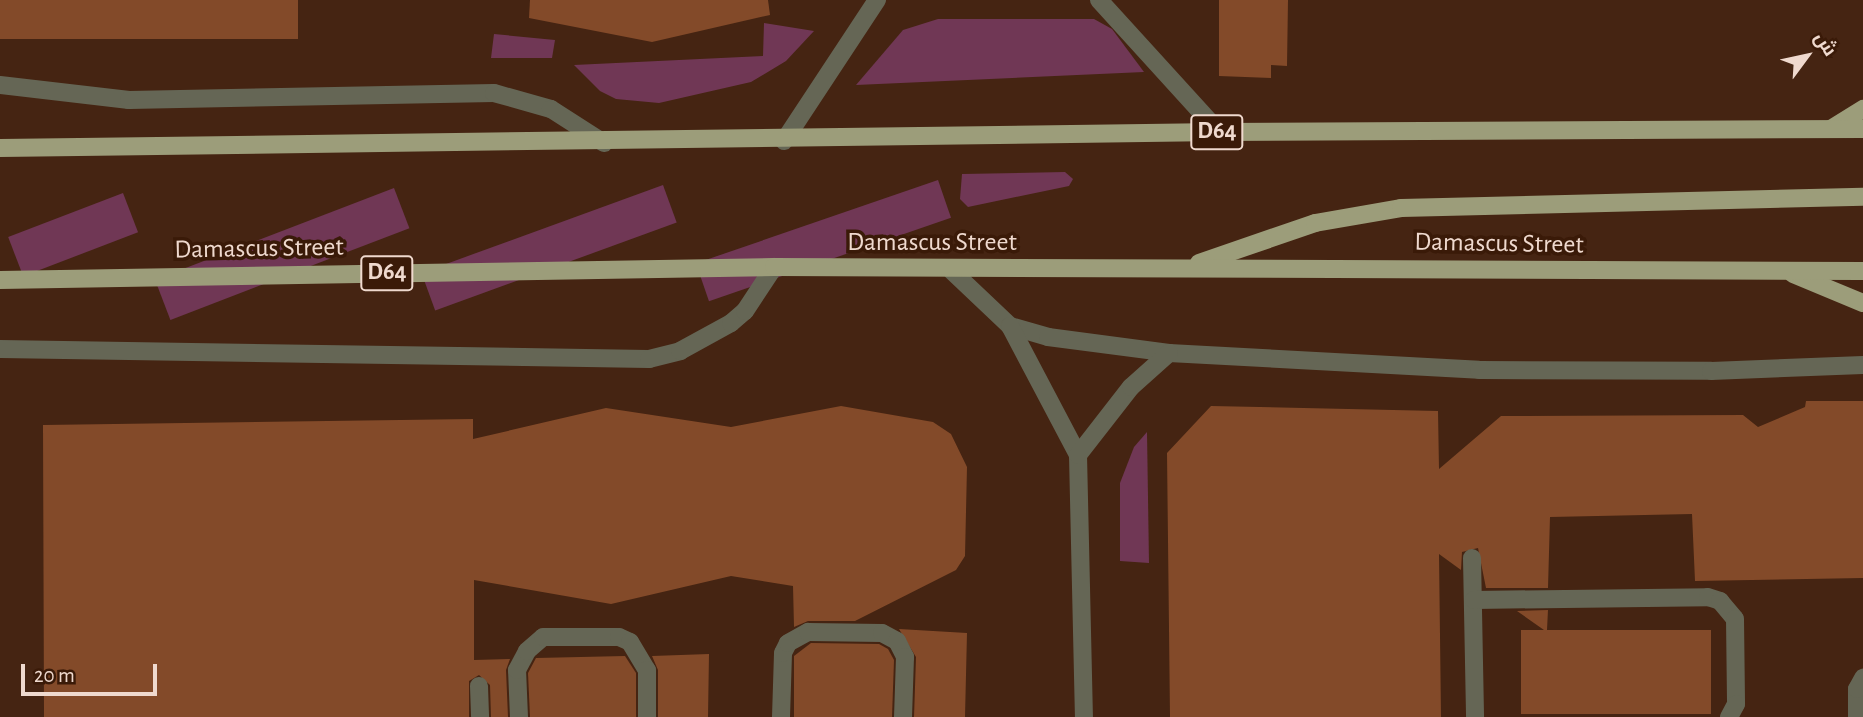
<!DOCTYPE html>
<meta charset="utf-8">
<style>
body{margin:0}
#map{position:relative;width:1863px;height:717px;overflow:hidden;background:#452412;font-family:"Alegreya Sans",Cairo,sans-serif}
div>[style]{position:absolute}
.green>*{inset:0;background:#703755;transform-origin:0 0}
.building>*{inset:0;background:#834a29;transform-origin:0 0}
.minor>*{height:18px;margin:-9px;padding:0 9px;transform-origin:9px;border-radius:9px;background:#656655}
.major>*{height:18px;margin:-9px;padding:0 9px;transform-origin:9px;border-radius:9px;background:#9c9d7a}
span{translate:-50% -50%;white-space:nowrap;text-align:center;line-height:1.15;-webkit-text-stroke:7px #3a1a08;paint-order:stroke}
.shield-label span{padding:2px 5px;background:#3a1a08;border:2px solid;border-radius:5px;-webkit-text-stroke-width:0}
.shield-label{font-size:24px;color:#efd9ce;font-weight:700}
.street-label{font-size:26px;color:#efd9ce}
.north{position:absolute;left:1772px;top:21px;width:70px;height:70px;-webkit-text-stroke:5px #3a1a08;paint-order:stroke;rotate:57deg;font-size:19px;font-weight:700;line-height:28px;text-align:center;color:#efd9ce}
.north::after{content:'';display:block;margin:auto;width:24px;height:32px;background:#efd9ce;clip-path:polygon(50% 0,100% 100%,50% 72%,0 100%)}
.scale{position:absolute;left:21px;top:664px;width:136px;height:32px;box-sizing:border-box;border:4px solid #efd9ce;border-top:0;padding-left:9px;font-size:21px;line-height:24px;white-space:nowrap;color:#efd9ce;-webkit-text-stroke:5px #3a1a08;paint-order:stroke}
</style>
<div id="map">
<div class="green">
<i style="clip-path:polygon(938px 19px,1094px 19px,1112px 29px,1144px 72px,856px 85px,903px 30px)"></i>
<i style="clip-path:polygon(764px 23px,814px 31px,786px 61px,751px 82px,659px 103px,616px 99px,600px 91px,574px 65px,763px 56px)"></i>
<i style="clip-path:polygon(494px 34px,555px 40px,552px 58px,491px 58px)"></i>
<i style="clip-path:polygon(1065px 172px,1073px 179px,1069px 186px,968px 207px,960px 199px,962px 174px)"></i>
<i style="left:938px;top:180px;width:40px;height:256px;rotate:71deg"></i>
<i style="left:663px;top:185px;width:40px;height:257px;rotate:70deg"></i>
<i style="left:394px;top:188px;width:43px;height:256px;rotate:69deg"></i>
<i style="left:123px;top:193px;width:42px;height:123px;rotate:69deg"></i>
<i style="clip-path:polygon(1147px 432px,1149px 563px,1120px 561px,1120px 483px,1134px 447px)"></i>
</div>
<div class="building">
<i style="left:0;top:0;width:298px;height:39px"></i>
<i style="clip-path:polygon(530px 0,768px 0,770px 15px,652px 42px,529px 18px)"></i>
<i style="clip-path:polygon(1219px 0,1288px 0,1287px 66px,1271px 65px,1271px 78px,1219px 76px)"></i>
<i style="clip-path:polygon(1806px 401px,1863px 401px,1863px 578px,1695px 581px,1692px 514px,1550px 517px,1548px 588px,1486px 588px,1478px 548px,1462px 552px,1461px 570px,1439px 554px,1441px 717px,1170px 717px,1167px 453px,1211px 406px,1438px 411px,1439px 469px,1501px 416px,1743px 415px,1758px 427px,1805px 407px)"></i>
<i style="clip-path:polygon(841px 406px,933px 422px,951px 434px,967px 467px,965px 556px,956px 570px,855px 621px,808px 621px,794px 627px,793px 586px,731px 576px,611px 604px,474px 580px,474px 660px,510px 659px,506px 670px,508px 717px,491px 717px,490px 685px,479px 675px,469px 681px,469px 717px,44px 717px,43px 425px,473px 419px,473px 439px,606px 408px,731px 427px)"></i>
<i style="clip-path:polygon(1548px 610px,1547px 630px,1711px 630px,1711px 714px,1521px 714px,1521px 630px,1544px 630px,1517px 611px)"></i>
<i style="clip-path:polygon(899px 629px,967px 633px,965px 717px,914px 717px,916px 657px)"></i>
<i style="clip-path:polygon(811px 643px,879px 644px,888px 649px,894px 660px,892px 717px,794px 717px,794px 656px)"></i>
<i style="clip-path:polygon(709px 654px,708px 717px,658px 717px,658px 670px,652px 656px)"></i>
<i style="clip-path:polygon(625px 656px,636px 673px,636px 717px,530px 717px,528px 673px,536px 658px)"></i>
</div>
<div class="minor">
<i style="left:1099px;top:0;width:178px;rotate:47.7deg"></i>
<i style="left:0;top:85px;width:130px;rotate:6.6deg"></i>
<i style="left:129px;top:100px;width:365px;rotate:-1.1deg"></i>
<i style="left:494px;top:93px;width:59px;rotate:15.7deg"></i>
<i style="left:551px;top:109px;width:63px;rotate:32.7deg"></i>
<i style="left:784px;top:141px;width:169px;rotate:-56.6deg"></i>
<i style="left:952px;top:271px;width:80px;rotate:43.5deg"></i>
<i style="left:1010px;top:326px;width:40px;rotate:16deg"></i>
<i style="left:1048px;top:337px;width:122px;rotate:7.5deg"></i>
<i style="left:1169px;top:353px;width:310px;rotate:3.1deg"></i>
<i style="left:1479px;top:370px;width:232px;rotate:0.2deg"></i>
<i style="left:1711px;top:371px;width:152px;rotate:-2.3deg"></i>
<i style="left:1010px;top:326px;width:146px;rotate:62.2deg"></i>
<i style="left:1078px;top:455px;width:262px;rotate:88.7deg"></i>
<i style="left:0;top:349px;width:649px;rotate:0.88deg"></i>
<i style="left:649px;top:359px;width:32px;rotate:-14deg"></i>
<i style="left:680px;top:351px;width:58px;rotate:-28.8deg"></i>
<i style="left:731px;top:323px;width:18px;rotate:-41deg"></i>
<i style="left:745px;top:311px;width:53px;rotate:-56.6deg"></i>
<i style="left:1078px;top:455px;width:86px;rotate:-52.1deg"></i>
<i style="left:1131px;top:387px;width:51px;rotate:-41.8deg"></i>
<i style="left:1472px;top:558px;width:159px;rotate:88.9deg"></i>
<i style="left:1474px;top:600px;width:234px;rotate:-0.7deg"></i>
<i style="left:1708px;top:597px;width:13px;rotate:18deg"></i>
<i style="left:1720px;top:601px;width:23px;rotate:50deg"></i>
<i style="left:1735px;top:619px;width:85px;rotate:89.3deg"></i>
<i style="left:1736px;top:704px;width:15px;rotate:118deg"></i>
<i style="left:479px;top:686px;width:31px;rotate:88deg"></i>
<i style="left:519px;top:717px;width:47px;rotate:-92.4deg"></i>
<i style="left:517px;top:670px;width:21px;rotate:-62deg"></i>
<i style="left:527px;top:651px;width:21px;rotate:-41deg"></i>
<i style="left:543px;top:637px;width:76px"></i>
<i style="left:619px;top:637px;width:12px;rotate:24deg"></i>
<i style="left:630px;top:642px;width:33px;rotate:59deg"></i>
<i style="left:647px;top:670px;width:47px;rotate:90deg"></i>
<i style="left:781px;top:717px;width:64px;rotate:-88.2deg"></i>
<i style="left:783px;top:653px;width:11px;rotate:-63deg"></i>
<i style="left:788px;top:643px;width:23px;rotate:-29deg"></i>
<i style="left:808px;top:632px;width:74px;rotate:0.8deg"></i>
<i style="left:882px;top:633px;width:17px;rotate:28deg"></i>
<i style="left:897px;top:641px;width:18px;rotate:63deg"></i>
<i style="left:905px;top:657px;width:60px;rotate:91.9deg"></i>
<i style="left:1857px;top:717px;width:28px;rotate:-90deg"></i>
<i style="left:1857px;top:689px;width:13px;rotate:-61deg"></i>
</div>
<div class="major">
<i style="left:1831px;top:129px;width:38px;rotate:-32deg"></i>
<i style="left:0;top:148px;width:1219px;rotate:-0.75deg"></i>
<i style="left:1219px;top:132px;width:644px;rotate:-0.27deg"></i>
<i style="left:1199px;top:263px;width:123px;rotate:-19deg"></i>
<i style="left:1315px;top:223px;width:87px;rotate:-9.9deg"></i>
<i style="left:1401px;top:208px;width:462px;rotate:-1.4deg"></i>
<i style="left:1793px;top:274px;width:76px;rotate:22.5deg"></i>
<i style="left:0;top:280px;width:774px;rotate:-0.96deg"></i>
<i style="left:774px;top:267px;width:1089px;rotate:0.21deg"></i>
</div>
<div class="shield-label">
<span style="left:1217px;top:132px">D64</span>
<span style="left:387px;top:273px">D64</span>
</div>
<div class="street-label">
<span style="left:932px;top:243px">Damascus Street</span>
<span style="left:1499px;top:244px;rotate:1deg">Damascus Street</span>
<span style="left:259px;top:249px;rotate:-1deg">Damascus Street</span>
</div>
<div class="north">ش</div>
<div class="scale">20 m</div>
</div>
